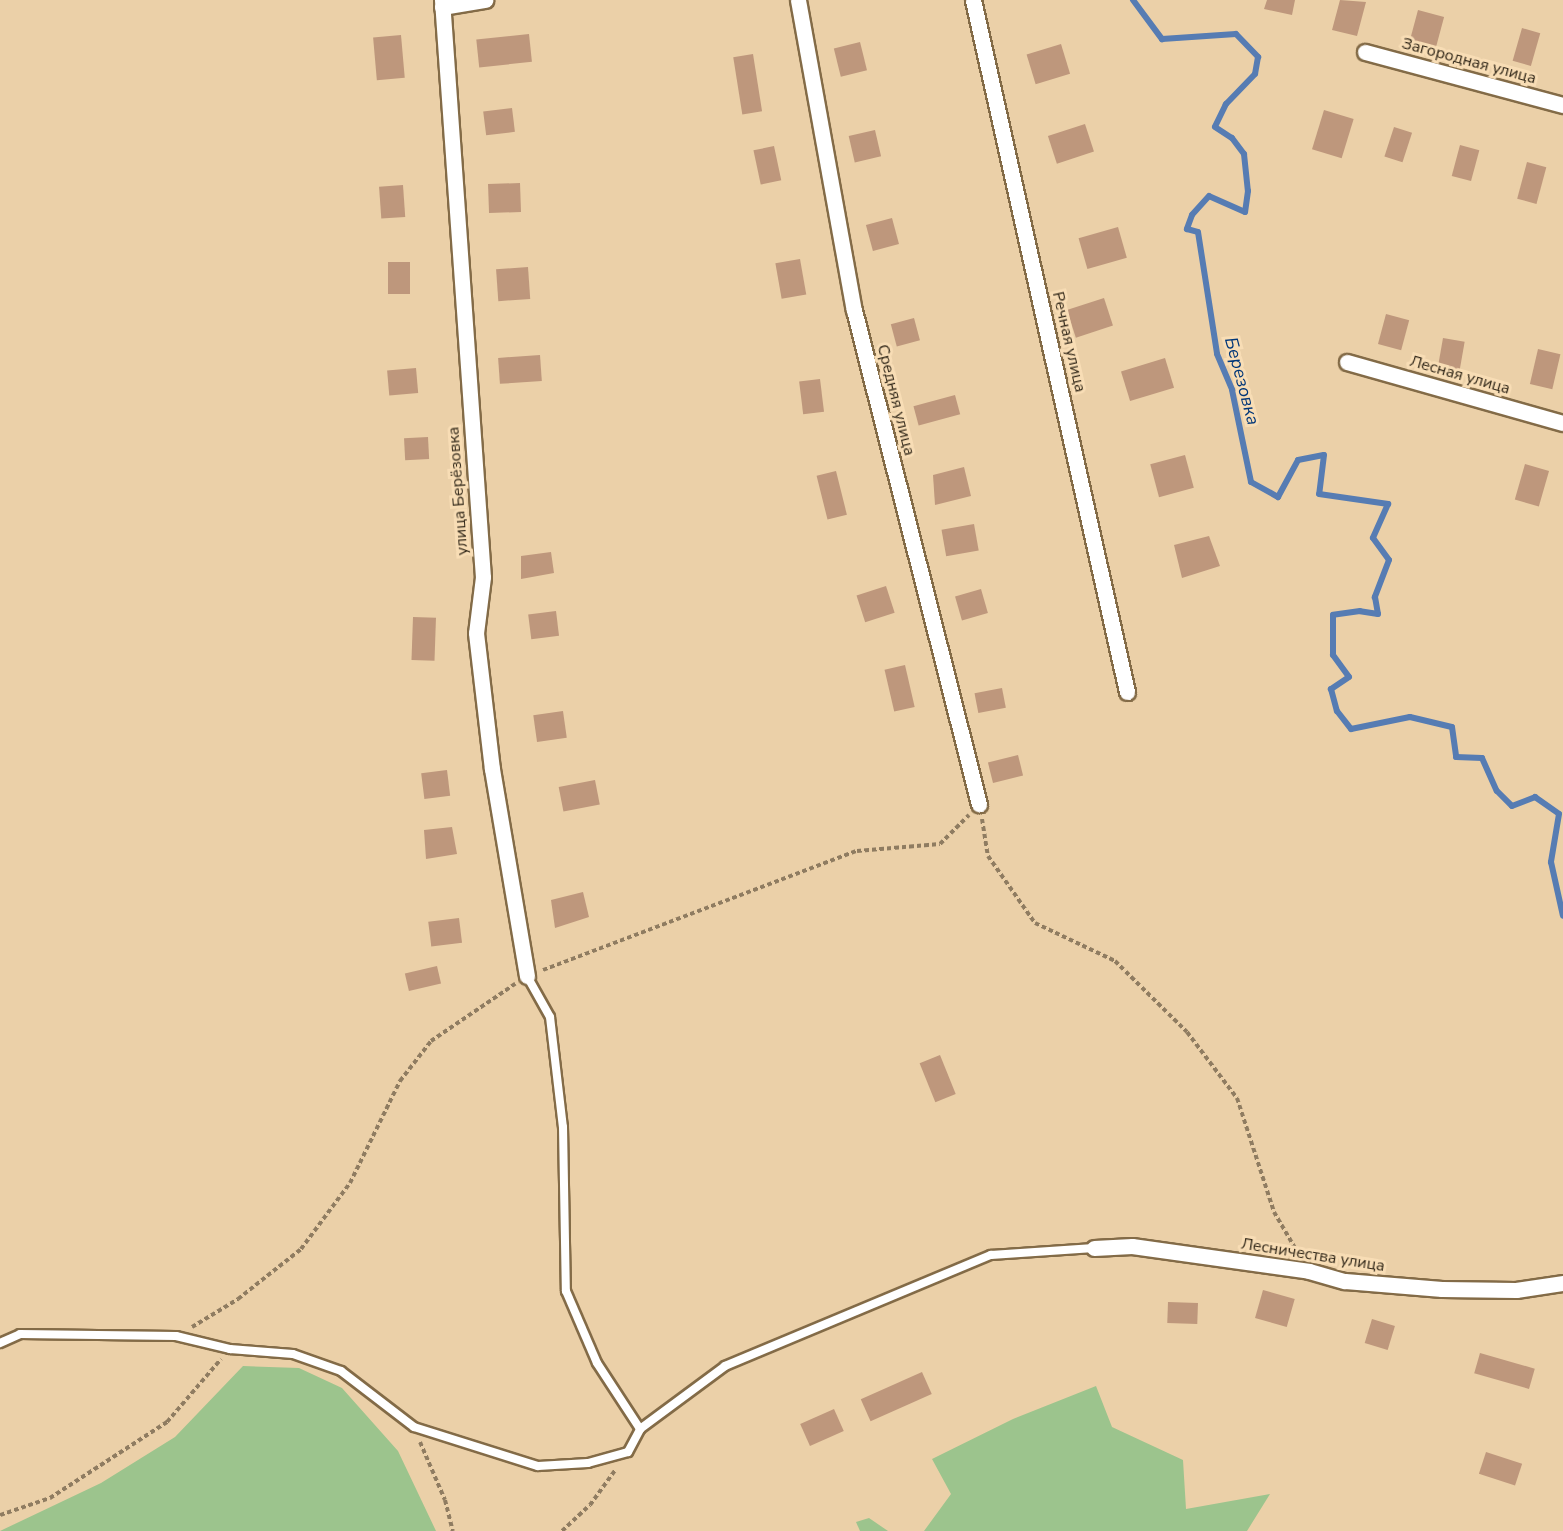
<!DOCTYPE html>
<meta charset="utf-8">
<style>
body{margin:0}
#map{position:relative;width:1563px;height:1531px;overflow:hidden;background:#ebd0a8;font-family:"Nunito Sans",sans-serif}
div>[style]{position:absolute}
.green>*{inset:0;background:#9cc48d}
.stream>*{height:6px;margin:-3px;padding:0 3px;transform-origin:3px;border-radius:3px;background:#567cb3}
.building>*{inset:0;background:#be977c;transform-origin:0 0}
.path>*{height:4px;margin-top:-2px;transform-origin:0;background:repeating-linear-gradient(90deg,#8f7c61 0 4.5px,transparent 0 7.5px)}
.roads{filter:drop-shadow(2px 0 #836b47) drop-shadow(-2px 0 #836b47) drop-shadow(0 2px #836b47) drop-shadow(0 -2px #836b47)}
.lane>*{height:8px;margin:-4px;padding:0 4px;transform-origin:4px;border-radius:4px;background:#fff}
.street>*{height:15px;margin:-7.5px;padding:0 7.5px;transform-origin:7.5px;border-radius:7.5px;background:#fff}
span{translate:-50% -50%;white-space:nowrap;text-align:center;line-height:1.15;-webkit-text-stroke:6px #f8ddb5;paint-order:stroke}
.street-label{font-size:16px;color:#322819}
.water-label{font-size:18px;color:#003678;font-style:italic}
</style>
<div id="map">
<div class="green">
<i style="clip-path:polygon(243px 1366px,299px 1368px,342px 1388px,398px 1451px,436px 1531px,0 1531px,101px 1483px,175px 1437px)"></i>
<i style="clip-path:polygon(1096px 1386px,1112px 1427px,1183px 1460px,1186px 1509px,1270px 1494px,1247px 1531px,924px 1531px,951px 1494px,932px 1459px,1013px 1419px)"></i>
<i style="clip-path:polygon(869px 1518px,888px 1531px,860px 1531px,856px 1522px)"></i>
</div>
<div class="stream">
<i style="left:1133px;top:0;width:49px;rotate:53.4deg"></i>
<i style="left:1162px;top:39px;width:74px;rotate:-3.9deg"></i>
<i style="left:1236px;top:34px;width:32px;rotate:46deg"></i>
<i style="left:1258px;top:57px;width:17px;rotate:100deg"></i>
<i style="left:1255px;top:74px;width:42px;rotate:134deg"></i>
<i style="left:1226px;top:104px;width:25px;rotate:116deg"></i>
<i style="left:1215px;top:127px;width:20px;rotate:33deg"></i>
<i style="left:1232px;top:138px;width:20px;rotate:53deg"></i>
<i style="left:1244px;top:154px;width:37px;rotate:84deg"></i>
<i style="left:1248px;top:191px;width:21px;rotate:98deg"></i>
<i style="left:1245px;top:212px;width:39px;rotate:-156deg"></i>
<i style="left:1209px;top:196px;width:25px;rotate:132deg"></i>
<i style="left:1192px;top:215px;width:15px;rotate:110deg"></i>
<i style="left:1187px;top:229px;width:11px;rotate:15deg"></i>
<i style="left:1198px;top:232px;width:123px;rotate:81.1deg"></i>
<i style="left:1217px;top:354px;width:39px;rotate:67deg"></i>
<i style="left:1232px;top:390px;width:94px;rotate:78.3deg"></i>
<i style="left:1251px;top:482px;width:31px;rotate:29deg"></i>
<i style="left:1278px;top:497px;width:42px;rotate:-61.6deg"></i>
<i style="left:1298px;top:460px;width:26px;rotate:-11deg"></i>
<i style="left:1324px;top:455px;width:39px;rotate:97deg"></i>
<i style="left:1319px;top:494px;width:70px;rotate:8.2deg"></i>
<i style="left:1388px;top:504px;width:37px;rotate:114deg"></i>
<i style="left:1373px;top:538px;width:27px;rotate:54deg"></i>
<i style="left:1389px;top:560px;width:40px;rotate:111deg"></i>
<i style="left:1375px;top:597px;width:17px;rotate:80deg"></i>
<i style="left:1378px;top:614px;width:18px;rotate:-171deg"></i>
<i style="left:1360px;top:611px;width:27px;rotate:172deg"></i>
<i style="left:1333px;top:615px;width:40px;rotate:90deg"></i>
<i style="left:1333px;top:655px;width:27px;rotate:54deg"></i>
<i style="left:1349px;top:677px;width:22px;rotate:146deg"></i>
<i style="left:1331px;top:689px;width:23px;rotate:75deg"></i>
<i style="left:1337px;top:711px;width:23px;rotate:52deg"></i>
<i style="left:1351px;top:729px;width:60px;rotate:-11.5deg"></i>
<i style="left:1410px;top:717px;width:43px;rotate:13.4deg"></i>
<i style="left:1452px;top:727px;width:30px;rotate:82deg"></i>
<i style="left:1456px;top:757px;width:26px;rotate:2deg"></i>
<i style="left:1482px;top:758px;width:36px;rotate:66deg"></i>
<i style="left:1497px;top:791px;width:21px;rotate:45deg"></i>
<i style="left:1512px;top:806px;width:25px;rotate:-21deg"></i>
<i style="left:1535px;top:797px;width:29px;rotate:35deg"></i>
<i style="left:1559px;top:814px;width:49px;rotate:99.5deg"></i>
<i style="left:1551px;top:862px;width:55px;rotate:77.5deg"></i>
</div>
<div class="building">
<i style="clip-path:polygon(1267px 0,1295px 0,1292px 15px,1264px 9px)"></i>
<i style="clip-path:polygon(1340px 0,1366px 2px,1357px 36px,1332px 30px)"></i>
<i style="left:1418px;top:10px;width:27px;height:31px;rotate:15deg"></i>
<i style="left:1522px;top:28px;width:19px;height:34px;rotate:16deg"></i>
<i style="left:529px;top:34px;width:28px;height:53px;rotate:84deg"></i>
<i style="left:401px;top:35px;width:43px;height:28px;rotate:85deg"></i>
<i style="left:860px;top:42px;width:29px;height:27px;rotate:76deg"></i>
<i style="left:1061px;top:44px;width:31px;height:36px;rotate:73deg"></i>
<i style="left:753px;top:54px;width:58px;height:20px;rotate:81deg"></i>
<i style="left:512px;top:108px;width:24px;height:29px;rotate:83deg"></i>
<i style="left:1324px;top:110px;width:31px;height:41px;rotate:17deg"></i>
<i style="left:1085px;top:124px;width:29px;height:39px;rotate:72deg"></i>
<i style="left:1394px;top:127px;width:19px;height:31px;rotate:18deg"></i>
<i style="left:875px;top:130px;width:27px;height:27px;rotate:77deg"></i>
<i style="left:1460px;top:145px;width:20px;height:32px;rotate:15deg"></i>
<i style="left:774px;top:146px;width:35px;height:21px;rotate:78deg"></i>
<i style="left:1527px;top:162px;width:20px;height:38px;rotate:15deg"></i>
<i style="left:520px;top:183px;width:29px;height:32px;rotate:88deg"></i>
<i style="left:403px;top:185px;width:32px;height:24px;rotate:86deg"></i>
<i style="left:892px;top:218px;width:27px;height:27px;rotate:75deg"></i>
<i style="left:1118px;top:227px;width:32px;height:41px;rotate:74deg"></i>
<i style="left:800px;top:259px;width:36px;height:25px;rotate:80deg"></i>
<i style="left:388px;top:262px;width:22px;height:32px"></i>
<i style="left:528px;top:267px;width:32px;height:32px;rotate:86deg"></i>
<i style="left:1104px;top:298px;width:29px;height:39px;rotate:72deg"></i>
<i style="left:1386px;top:314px;width:24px;height:31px;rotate:15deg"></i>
<i style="left:914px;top:318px;width:23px;height:24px;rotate:75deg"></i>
<i style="left:1443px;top:338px;width:22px;height:38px;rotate:10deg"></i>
<i style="left:1538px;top:349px;width:23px;height:36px;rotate:13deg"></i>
<i style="left:540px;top:355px;width:26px;height:42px;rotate:86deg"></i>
<i style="left:1165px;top:358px;width:31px;height:46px;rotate:73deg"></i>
<i style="left:416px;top:368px;width:25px;height:29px;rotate:85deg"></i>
<i style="left:820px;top:379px;width:33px;height:21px;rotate:83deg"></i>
<i style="left:955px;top:395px;width:20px;height:43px;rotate:75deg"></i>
<i style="left:428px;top:437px;width:22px;height:24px;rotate:87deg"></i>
<i style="left:1185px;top:455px;width:34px;height:36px;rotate:75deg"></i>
<i style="left:1525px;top:464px;width:25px;height:37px;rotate:16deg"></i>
<i style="clip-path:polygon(964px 467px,971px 496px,935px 505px,933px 475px)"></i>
<i style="left:836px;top:471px;width:45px;height:20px;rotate:76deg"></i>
<i style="left:974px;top:524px;width:27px;height:33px;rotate:80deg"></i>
<i style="clip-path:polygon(1209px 536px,1220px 566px,1182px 578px,1174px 545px)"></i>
<i style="clip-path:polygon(551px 552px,554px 573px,521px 579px,521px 556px)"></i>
<i style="left:886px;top:586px;width:28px;height:31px;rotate:72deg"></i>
<i style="left:981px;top:589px;width:25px;height:27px;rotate:74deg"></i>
<i style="left:556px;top:611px;width:25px;height:28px;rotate:83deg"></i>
<i style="left:413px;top:617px;width:23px;height:43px;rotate:2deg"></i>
<i style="left:905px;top:665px;width:43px;height:21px;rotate:77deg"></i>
<i style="left:1002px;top:688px;width:20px;height:28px;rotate:79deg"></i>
<i style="left:563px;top:711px;width:27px;height:30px;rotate:82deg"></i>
<i style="left:1018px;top:755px;width:21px;height:31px;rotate:76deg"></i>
<i style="left:447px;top:770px;width:26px;height:26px;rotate:83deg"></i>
<i style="left:595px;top:780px;width:25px;height:37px;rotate:79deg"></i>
<i style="clip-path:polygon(452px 827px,457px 854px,426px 859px,424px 830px)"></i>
<i style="clip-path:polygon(583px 892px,589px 917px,555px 928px,551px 900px)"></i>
<i style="left:459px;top:918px;width:25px;height:31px;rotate:83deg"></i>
<i style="left:437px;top:966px;width:18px;height:33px;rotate:77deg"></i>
<i style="left:940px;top:1055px;width:42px;height:22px;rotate:68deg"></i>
<i style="left:1263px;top:1290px;width:33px;height:29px;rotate:16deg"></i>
<i style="left:1168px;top:1302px;width:30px;height:21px;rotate:2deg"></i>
<i style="left:1372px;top:1319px;width:24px;height:25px;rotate:17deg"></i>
<i style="left:1480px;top:1353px;width:57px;height:21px;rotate:16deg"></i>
<i style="left:922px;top:1372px;width:24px;height:67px;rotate:66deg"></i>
<i style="left:834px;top:1409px;width:24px;height:37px;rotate:66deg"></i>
<i style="left:1486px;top:1452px;width:38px;height:23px;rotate:18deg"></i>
</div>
<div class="path">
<i style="left:982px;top:819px;width:37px;rotate:81deg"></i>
<i style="left:988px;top:856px;width:82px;rotate:55deg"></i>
<i style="left:1035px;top:923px;width:89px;rotate:25.4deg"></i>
<i style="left:1115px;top:961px;width:101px;rotate:44.6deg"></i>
<i style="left:1187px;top:1032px;width:83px;rotate:52.9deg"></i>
<i style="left:1237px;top:1098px;width:120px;rotate:72deg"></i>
<i style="left:1274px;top:1212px;width:48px;rotate:59.7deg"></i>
<i style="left:543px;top:970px;width:336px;rotate:-20.8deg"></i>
<i style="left:857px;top:851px;width:83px;rotate:-4.8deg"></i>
<i style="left:940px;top:844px;width:41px;rotate:-45deg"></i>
<i style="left:192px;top:1327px;width:54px;rotate:-31.3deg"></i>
<i style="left:238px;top:1299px;width:80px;rotate:-38.4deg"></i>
<i style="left:301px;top:1249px;width:82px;rotate:-53.4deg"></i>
<i style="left:350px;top:1183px;width:114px;rotate:-63.9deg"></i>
<i style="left:400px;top:1081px;width:51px;rotate:-52.2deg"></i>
<i style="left:431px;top:1041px;width:102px;rotate:-34.2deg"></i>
<i style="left:420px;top:1442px;width:63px;rotate:66.7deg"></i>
<i style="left:445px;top:1500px;width:32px;rotate:76deg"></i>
<i style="left:0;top:1515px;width:53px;rotate:-18.8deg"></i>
<i style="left:50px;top:1498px;width:140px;rotate:-33deg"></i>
<i style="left:167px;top:1422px;width:83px;rotate:-49.4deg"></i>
<i style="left:562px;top:1531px;width:38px;rotate:-43deg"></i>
<i style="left:590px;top:1505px;width:44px;rotate:-54.2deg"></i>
</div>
<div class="roads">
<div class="lane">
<i style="left:527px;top:976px;width:47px;rotate:60.7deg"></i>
<i style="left:550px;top:1017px;width:111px;rotate:83.3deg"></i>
<i style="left:563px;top:1127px;width:164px;rotate:89deg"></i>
<i style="left:566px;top:1291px;width:78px;rotate:66.7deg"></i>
<i style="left:597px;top:1363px;width:79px;rotate:56.9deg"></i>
<i style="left:0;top:1343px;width:22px;rotate:-24deg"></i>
<i style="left:20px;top:1334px;width:156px;rotate:0.7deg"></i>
<i style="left:176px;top:1336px;width:56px;rotate:13.5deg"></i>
<i style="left:230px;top:1349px;width:63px;rotate:4.5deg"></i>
<i style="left:293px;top:1354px;width:51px;rotate:19.5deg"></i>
<i style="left:341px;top:1371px;width:92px;rotate:37.5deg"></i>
<i style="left:414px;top:1427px;width:130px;rotate:17.5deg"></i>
<i style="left:538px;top:1466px;width:50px;rotate:-3.4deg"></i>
<i style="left:588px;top:1463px;width:41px;rotate:-15.4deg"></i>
<i style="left:628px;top:1452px;width:26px;rotate:-62deg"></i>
<i style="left:640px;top:1429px;width:106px;rotate:-36.5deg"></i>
<i style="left:725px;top:1366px;width:288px;rotate:-22.7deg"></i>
<i style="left:991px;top:1255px;width:103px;rotate:-3.9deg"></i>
</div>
<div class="street">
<i style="left:442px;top:0;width:578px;rotate:85.94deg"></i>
<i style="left:483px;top:577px;width:56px;rotate:97.1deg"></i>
<i style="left:476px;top:633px;width:137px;rotate:83.3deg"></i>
<i style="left:492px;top:769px;width:210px;rotate:80.4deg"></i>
<i style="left:798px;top:0;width:315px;rotate:79.8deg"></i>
<i style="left:854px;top:310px;width:510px;rotate:75.8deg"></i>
<i style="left:973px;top:0;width:709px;rotate:77.45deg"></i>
<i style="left:442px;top:7px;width:44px;rotate:-9.2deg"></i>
<i style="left:1365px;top:52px;width:205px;rotate:15deg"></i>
<i style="left:1347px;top:362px;width:224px;rotate:15.8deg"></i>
<i style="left:1094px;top:1248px;width:38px;rotate:-3deg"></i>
<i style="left:1132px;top:1246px;width:179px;rotate:8deg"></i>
<i style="left:1309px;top:1271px;width:37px;rotate:16deg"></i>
<i style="left:1345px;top:1281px;width:97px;rotate:4.7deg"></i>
<i style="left:1442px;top:1289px;width:74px;rotate:0.8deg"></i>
<i style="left:1516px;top:1290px;width:48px;rotate:-8.5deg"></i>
</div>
</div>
<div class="street-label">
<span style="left:1469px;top:61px;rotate:15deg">Загородная улица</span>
<span style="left:1069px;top:342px;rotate:77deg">Речная улица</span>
<span style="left:1460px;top:375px;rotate:16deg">Лесная улица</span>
<span style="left:896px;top:400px;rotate:76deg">Средняя улица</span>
<span style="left:458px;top:491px;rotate:-94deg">улица Берёзовка</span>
<span style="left:1313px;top:1255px;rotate:9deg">Лесничества улица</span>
</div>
<div class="water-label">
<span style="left:1242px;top:381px;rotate:75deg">Березовка</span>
</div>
</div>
